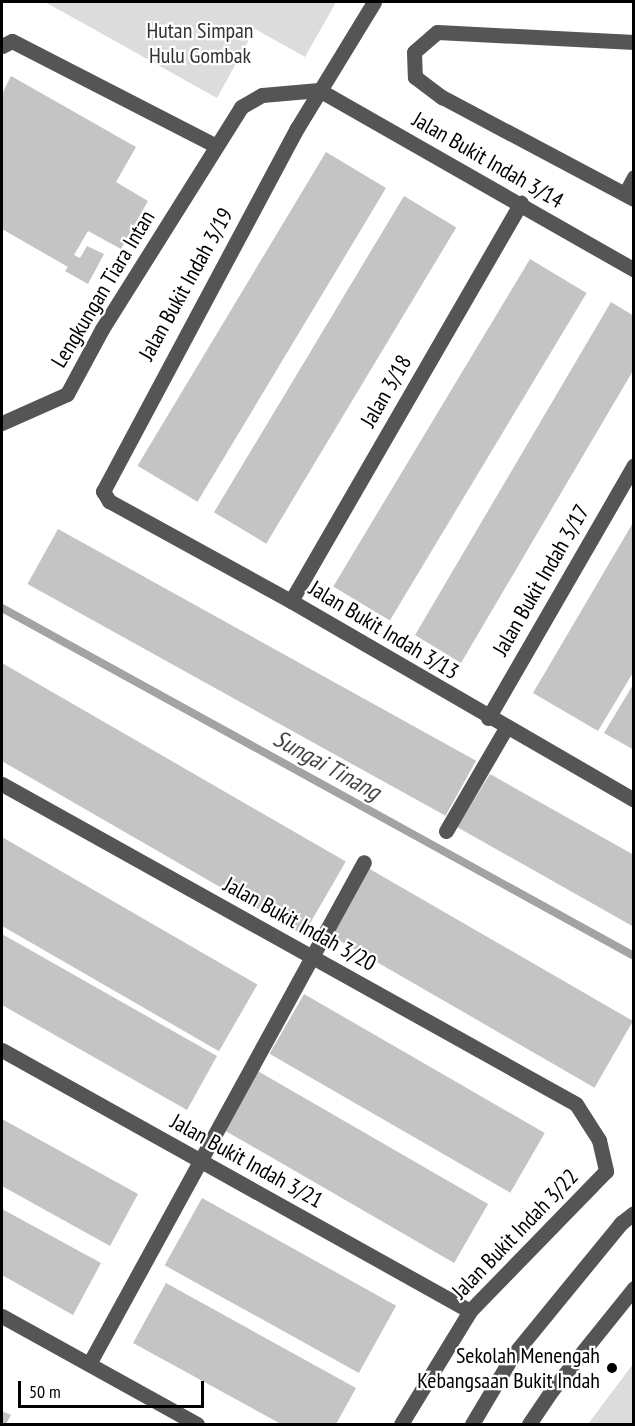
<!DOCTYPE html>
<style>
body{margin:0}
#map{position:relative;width:635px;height:1426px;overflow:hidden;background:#fff;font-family:"PT Sans Narrow",sans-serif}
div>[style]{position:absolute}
.green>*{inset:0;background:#dcdcdc}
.stream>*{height:8px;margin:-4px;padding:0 4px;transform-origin:4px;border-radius:4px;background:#a3a3a3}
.building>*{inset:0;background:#c4c4c4;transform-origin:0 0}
.minor>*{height:15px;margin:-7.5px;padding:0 7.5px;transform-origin:7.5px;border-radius:7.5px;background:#555}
.dots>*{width:16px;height:16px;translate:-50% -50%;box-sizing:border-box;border:3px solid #fff;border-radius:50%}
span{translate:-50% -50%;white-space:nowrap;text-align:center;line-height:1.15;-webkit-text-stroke:4.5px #fff;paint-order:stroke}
.park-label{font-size:22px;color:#333}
.street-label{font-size:22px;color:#000}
.poi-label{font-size:22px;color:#000}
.right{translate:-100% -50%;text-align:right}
.water-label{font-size:24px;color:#444;font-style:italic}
.frame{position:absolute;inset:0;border:3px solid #000;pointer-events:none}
.scale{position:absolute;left:18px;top:1381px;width:186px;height:27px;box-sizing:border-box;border:3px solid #000;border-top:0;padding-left:8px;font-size:18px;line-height:21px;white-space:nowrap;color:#000;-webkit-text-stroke:4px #fff;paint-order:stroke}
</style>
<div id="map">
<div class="green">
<i style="clip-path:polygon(45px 2px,336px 2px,305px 57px,255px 29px,217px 98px)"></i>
<i style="clip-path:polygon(633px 1364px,633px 1424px,588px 1424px)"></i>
</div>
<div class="stream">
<i style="left:2px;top:608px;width:721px;rotate:28.84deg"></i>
</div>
<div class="building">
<i style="clip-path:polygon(11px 76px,136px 147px,116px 182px,148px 201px,121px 249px,88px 231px,74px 255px,80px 258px,87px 246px,104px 254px,88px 284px,65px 271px,68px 267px,2px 229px,2px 94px)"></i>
<i style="left:326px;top:152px;width:70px;height:366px;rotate:31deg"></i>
<i style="left:404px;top:196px;width:61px;height:369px;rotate:31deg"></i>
<i style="left:530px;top:259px;width:66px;height:382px;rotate:31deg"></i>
<i style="clip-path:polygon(611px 302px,634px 316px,634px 369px,461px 663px,415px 635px)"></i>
<i style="clip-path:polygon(634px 521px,634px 671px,598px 731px,533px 693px)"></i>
<i style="left:58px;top:529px;width:478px;height:63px;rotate:29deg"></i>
<i style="left:2px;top:663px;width:397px;height:85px;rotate:30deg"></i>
<i style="clip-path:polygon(634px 683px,634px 750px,604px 733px)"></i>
<i style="clip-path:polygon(490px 774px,634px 855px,634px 927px,457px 827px)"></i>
<i style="left:2px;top:837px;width:295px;height:77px;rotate:30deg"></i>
<i style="left:368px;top:868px;width:306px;height:77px;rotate:30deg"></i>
<i style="clip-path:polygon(2px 934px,217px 1056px,187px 1110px,2px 1005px)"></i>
<i style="left:304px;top:994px;width:278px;height:69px;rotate:30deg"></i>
<i style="left:256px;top:1070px;width:268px;height:68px;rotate:30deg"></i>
<i style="clip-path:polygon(2px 1119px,138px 1194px,110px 1246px,2px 1186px)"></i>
<i style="left:202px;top:1198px;width:222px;height:77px;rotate:29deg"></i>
<i style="clip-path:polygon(2px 1209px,101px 1263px,73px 1315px,2px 1275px)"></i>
<i style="clip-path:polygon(166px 1283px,356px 1388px,336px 1424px,281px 1424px,133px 1343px)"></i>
<i style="clip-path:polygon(2px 1411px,11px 1415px,6px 1424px,2px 1424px)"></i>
</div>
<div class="minor">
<i style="left:374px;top:2px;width:148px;rotate:121.4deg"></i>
<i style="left:297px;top:128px;width:412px;rotate:118.1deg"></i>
<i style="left:103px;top:491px;width:12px;rotate:59deg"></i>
<i style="left:109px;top:501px;width:208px;rotate:28.8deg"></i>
<i style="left:291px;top:601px;width:397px;rotate:30.1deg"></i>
<i style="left:634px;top:42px;width:197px;rotate:-177.1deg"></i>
<i style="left:437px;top:32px;width:30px;rotate:139deg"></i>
<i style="left:414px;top:52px;width:25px;rotate:88deg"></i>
<i style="left:415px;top:77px;width:34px;rotate:37deg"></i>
<i style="left:442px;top:97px;width:217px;rotate:28deg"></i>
<i style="left:2px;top:46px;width:11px;rotate:-27deg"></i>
<i style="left:12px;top:41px;width:229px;rotate:27.2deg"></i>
<i style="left:319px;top:90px;width:363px;rotate:29.7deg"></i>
<i style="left:625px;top:194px;width:19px;rotate:-62deg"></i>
<i style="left:2px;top:423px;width:71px;rotate:-24deg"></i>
<i style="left:67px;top:394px;width:74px;rotate:-61.7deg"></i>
<i style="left:102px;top:329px;width:262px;rotate:-57.9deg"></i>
<i style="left:241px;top:107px;width:24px;rotate:-30deg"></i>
<i style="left:262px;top:95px;width:57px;rotate:-5deg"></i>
<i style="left:291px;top:601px;width:460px;rotate:-60deg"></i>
<i style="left:488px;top:718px;width:292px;rotate:-60deg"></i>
<i style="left:2px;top:784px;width:657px;rotate:29.14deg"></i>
<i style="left:576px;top:1104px;width:43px;rotate:57.4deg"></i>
<i style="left:599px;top:1140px;width:32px;rotate:77deg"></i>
<i style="left:606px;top:1171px;width:195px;rotate:134.2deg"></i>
<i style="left:470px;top:1311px;width:132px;rotate:121.4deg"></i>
<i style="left:446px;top:831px;width:119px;rotate:-59.8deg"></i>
<i style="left:2px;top:1050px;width:536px;rotate:29.15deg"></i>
<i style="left:2px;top:1316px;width:223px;rotate:29deg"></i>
<i style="left:89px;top:1364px;width:572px;rotate:-61.29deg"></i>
<i style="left:472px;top:1424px;width:80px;rotate:-59.3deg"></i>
<i style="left:513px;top:1355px;width:171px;rotate:-50.7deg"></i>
<i style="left:621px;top:1223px;width:16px;rotate:-38deg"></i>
<i style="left:529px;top:1424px;width:41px;rotate:-55.9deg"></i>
<i style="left:552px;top:1390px;width:131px;rotate:-51.2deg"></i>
</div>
<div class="dots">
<i style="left:612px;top:1368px;background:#000"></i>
</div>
<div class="park-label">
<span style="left:200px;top:43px">Hutan Simpan<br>Hulu Gombak</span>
</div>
<div class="street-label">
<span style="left:488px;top:160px;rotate:30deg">Jalan Bukit Indah 3/14</span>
<span style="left:186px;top:284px;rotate:-61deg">Jalan Bukit Indah 3/19</span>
<span style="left:103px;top:289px;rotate:-59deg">Lengkungan Tiara Intan</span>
<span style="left:386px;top:391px;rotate:-60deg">Jalan 3/18</span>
<span style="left:541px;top:580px;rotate:-60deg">Jalan Bukit Indah 3/17</span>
<span style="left:384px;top:630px;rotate:31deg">Jalan Bukit Indah 3/13</span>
<span style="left:300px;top:924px;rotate:29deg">Jalan Bukit Indah 3/20</span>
<span style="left:247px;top:1161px;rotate:29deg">Jalan Bukit Indah 3/21</span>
<span style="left:515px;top:1234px;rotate:-46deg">Jalan Bukit Indah 3/22</span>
</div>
<div class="poi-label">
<span class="right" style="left:600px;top:1368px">Sekolah Menengah<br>Kebangsaan Bukit Indah</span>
</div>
<div class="water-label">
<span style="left:327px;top:765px;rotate:29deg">Sungai Tinang</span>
</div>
<div class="frame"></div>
<div class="scale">50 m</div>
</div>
